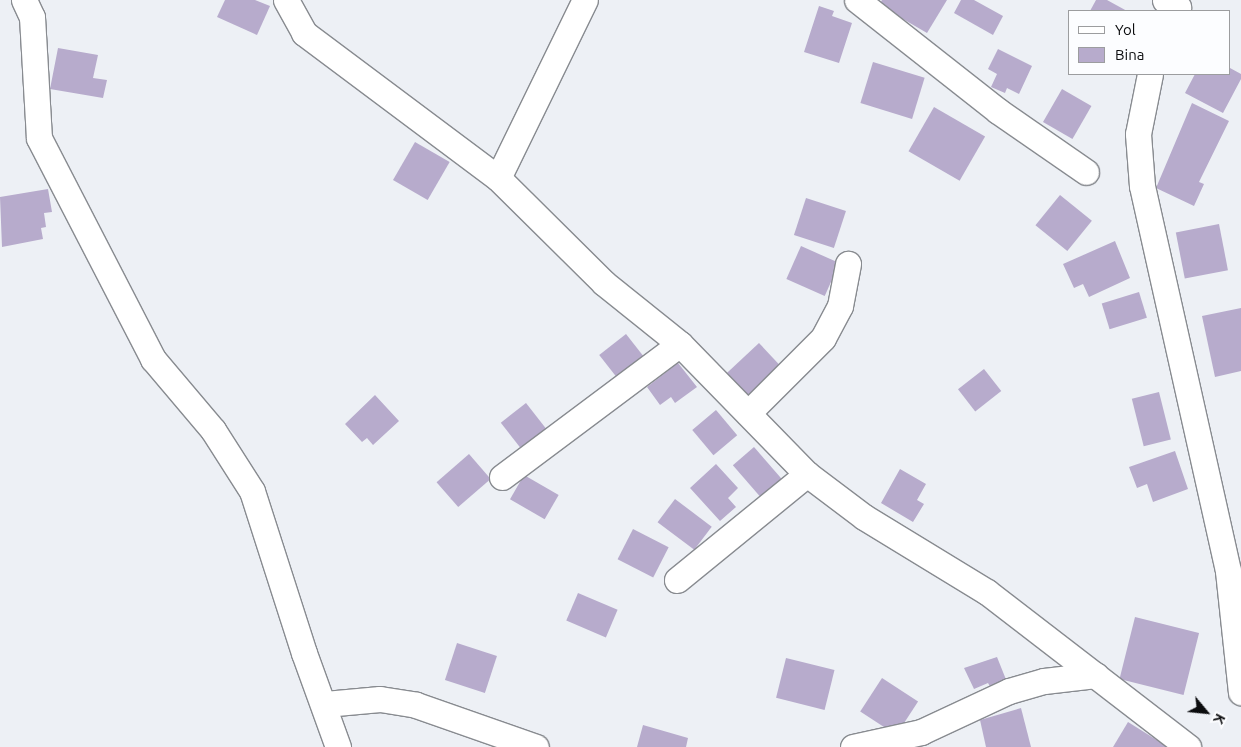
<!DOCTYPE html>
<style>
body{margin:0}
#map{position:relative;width:1241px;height:747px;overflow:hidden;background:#edf0f5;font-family:Ubuntu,sans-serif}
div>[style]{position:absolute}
.building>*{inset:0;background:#b7abcc;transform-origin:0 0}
.roads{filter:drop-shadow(1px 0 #888b90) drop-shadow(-1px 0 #888b90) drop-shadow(0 1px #888b90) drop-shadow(0 -1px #888b90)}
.minor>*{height:25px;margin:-12.5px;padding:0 12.5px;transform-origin:12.5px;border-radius:12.5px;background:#fff}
span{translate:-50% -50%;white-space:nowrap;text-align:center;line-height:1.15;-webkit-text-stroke:4px #fcfdff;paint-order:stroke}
.legend{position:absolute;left:1068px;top:10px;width:162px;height:65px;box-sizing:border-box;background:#fcfdff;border:1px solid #9c9d9f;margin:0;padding:6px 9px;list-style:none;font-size:15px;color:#0b0c0e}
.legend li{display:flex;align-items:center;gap:10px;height:25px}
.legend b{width:25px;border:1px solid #9c9d9f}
.north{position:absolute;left:1181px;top:687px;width:50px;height:50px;-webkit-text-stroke:4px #fcfdff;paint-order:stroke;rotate:118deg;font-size:14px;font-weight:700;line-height:20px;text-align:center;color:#0b0c0e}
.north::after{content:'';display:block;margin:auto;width:18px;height:22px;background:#0b0c0e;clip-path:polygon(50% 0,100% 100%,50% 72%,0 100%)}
</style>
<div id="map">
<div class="building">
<i style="clip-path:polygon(225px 0,255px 0,270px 6px,257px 35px,217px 17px)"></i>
<i style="clip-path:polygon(882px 0,947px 0,927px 33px,879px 5px)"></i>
<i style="clip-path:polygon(961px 0,974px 0,1003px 16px,993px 35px,954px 13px)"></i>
<i style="clip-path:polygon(1096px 0,1107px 0,1127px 11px,1090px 11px)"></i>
<i style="clip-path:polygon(819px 6px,834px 11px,832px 16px,852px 23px,839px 63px,804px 52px)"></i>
<i style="clip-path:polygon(58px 48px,98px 55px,93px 78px,107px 80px,103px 98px,50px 89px)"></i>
<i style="clip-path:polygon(998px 49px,1032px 66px,1019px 94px,1007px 88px,1005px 93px,991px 87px,997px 74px,988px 69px)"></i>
<i style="left:873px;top:62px;width:54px;height:43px;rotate:17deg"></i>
<i style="clip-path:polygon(1230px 68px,1241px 74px,1241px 79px,1223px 113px,1185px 93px,1195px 74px,1230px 74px)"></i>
<i style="left:1062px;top:89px;width:34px;height:38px;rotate:30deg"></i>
<i style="clip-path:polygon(1192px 103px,1229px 121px,1199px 182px,1204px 184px,1194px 206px,1156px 188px)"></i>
<i style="left:934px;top:107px;width:59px;height:51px;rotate:30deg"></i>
<i style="left:415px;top:142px;width:40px;height:44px;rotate:30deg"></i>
<i style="clip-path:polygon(48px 189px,52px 212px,44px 213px,46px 227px,41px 228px,43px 239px,2px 247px,0 197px)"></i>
<i style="left:1060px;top:195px;width:41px;height:39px;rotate:39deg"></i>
<i style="left:806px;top:198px;width:42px;height:39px;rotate:18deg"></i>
<i style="left:1219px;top:224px;width:47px;height:44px;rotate:79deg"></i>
<i style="clip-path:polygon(1115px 241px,1130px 278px,1089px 297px,1083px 284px,1074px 288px,1063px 264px)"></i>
<i style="left:801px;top:246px;width:42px;height:36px;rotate:24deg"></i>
<i style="left:1139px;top:292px;width:27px;height:39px;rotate:73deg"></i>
<i style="clip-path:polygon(1241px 308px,1241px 371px,1215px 377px,1202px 316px)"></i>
<i style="left:626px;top:334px;width:36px;height:34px;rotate:52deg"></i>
<i style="left:759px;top:343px;width:38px;height:45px;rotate:47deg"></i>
<i style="clip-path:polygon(678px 363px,697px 387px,675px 403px,671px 397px,660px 405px,647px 387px)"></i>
<i style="left:984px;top:369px;width:28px;height:33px;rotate:52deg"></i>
<i style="left:1159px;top:392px;width:49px;height:28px;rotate:76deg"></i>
<i style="clip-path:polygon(375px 395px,399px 421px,373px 445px,367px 438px,362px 442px,345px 424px)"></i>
<i style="left:526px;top:403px;width:33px;height:32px;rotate:52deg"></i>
<i style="left:716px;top:410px;width:33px;height:31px;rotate:50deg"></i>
<i style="left:754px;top:447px;width:43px;height:28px;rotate:49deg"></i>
<i style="clip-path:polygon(1175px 451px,1188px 489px,1153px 502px,1147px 484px,1137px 488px,1129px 467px)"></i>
<i style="left:469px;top:454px;width:33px;height:43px;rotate:49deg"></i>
<i style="clip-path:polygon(716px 464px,738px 488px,728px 498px,736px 507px,720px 521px,690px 488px)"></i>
<i style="clip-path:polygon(900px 469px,926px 484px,917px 500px,924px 504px,913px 522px,881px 503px)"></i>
<i style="left:524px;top:475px;width:40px;height:28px;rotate:30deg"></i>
<i style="left:675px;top:499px;width:46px;height:29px;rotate:37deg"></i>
<i style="left:633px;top:529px;width:40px;height:34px;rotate:27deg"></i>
<i style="left:578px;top:593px;width:43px;height:30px;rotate:23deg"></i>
<i style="left:1135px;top:617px;width:66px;height:64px;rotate:14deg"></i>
<i style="left:457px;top:643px;width:42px;height:39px;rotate:18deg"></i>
<i style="clip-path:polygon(997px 657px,1007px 682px,992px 690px,988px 683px,974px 689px,964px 668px)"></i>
<i style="left:786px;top:658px;width:50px;height:41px;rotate:14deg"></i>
<i style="left:882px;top:678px;width:43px;height:40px;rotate:33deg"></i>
<i style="clip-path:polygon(1021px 708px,1031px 747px,986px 747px,980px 720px)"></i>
<i style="clip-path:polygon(1128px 722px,1168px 747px,1113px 747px)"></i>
<i style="clip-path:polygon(643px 725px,688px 738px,686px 747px,637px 747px)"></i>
</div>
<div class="roads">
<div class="minor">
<i style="left:24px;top:0;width:19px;rotate:65deg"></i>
<i style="left:32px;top:17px;width:121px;rotate:86.7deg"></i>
<i style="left:39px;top:138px;width:249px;rotate:62.7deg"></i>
<i style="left:153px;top:359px;width:93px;rotate:49.8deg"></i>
<i style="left:213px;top:430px;width:72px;rotate:57.4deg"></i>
<i style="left:252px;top:491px;width:170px;rotate:72.2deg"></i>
<i style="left:304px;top:653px;width:100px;rotate:70.1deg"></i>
<i style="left:286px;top:0;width:38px;rotate:61deg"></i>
<i style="left:304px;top:33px;width:242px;rotate:36.8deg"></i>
<i style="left:498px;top:178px;width:149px;rotate:44.7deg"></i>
<i style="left:604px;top:283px;width:97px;rotate:38.8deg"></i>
<i style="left:680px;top:344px;width:182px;rotate:45.7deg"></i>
<i style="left:807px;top:474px;width:71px;rotate:37deg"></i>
<i style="left:864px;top:517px;width:144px;rotate:31.4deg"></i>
<i style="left:987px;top:592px;width:254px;rotate:37.6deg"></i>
<i style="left:857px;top:0;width:179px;rotate:38.2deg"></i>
<i style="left:998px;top:111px;width:107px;rotate:34.7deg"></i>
<i style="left:1165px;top:0;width:15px;rotate:28deg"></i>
<i style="left:1150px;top:74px;width:61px;rotate:101.3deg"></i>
<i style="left:1138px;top:134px;width:52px;rotate:85.6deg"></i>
<i style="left:1142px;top:186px;width:394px;rotate:77.4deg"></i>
<i style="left:1228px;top:571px;width:122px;rotate:83.9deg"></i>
<i style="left:498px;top:178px;width:198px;rotate:-64deg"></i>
<i style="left:748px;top:413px;width:106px;rotate:-45deg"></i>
<i style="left:823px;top:338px;width:36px;rotate:-62deg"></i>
<i style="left:840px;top:306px;width:43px;rotate:-79.2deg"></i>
<i style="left:502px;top:477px;width:222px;rotate:-36.8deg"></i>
<i style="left:677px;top:580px;width:168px;rotate:-39.2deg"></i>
<i style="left:325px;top:704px;width:55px;rotate:-5.2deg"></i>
<i style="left:380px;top:699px;width:36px;rotate:9deg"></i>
<i style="left:416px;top:705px;width:127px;rotate:19.3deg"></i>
<i style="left:853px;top:747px;width:70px;rotate:-12.4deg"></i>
<i style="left:921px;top:732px;width:97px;rotate:-25deg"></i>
<i style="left:1009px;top:691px;width:36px;rotate:-16deg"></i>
<i style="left:1044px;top:681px;width:52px;rotate:-6.6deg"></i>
</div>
</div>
<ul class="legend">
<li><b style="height:6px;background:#fff"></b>Yol</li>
<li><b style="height:14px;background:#b7abcc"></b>Bina</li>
</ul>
<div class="north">K</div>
</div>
